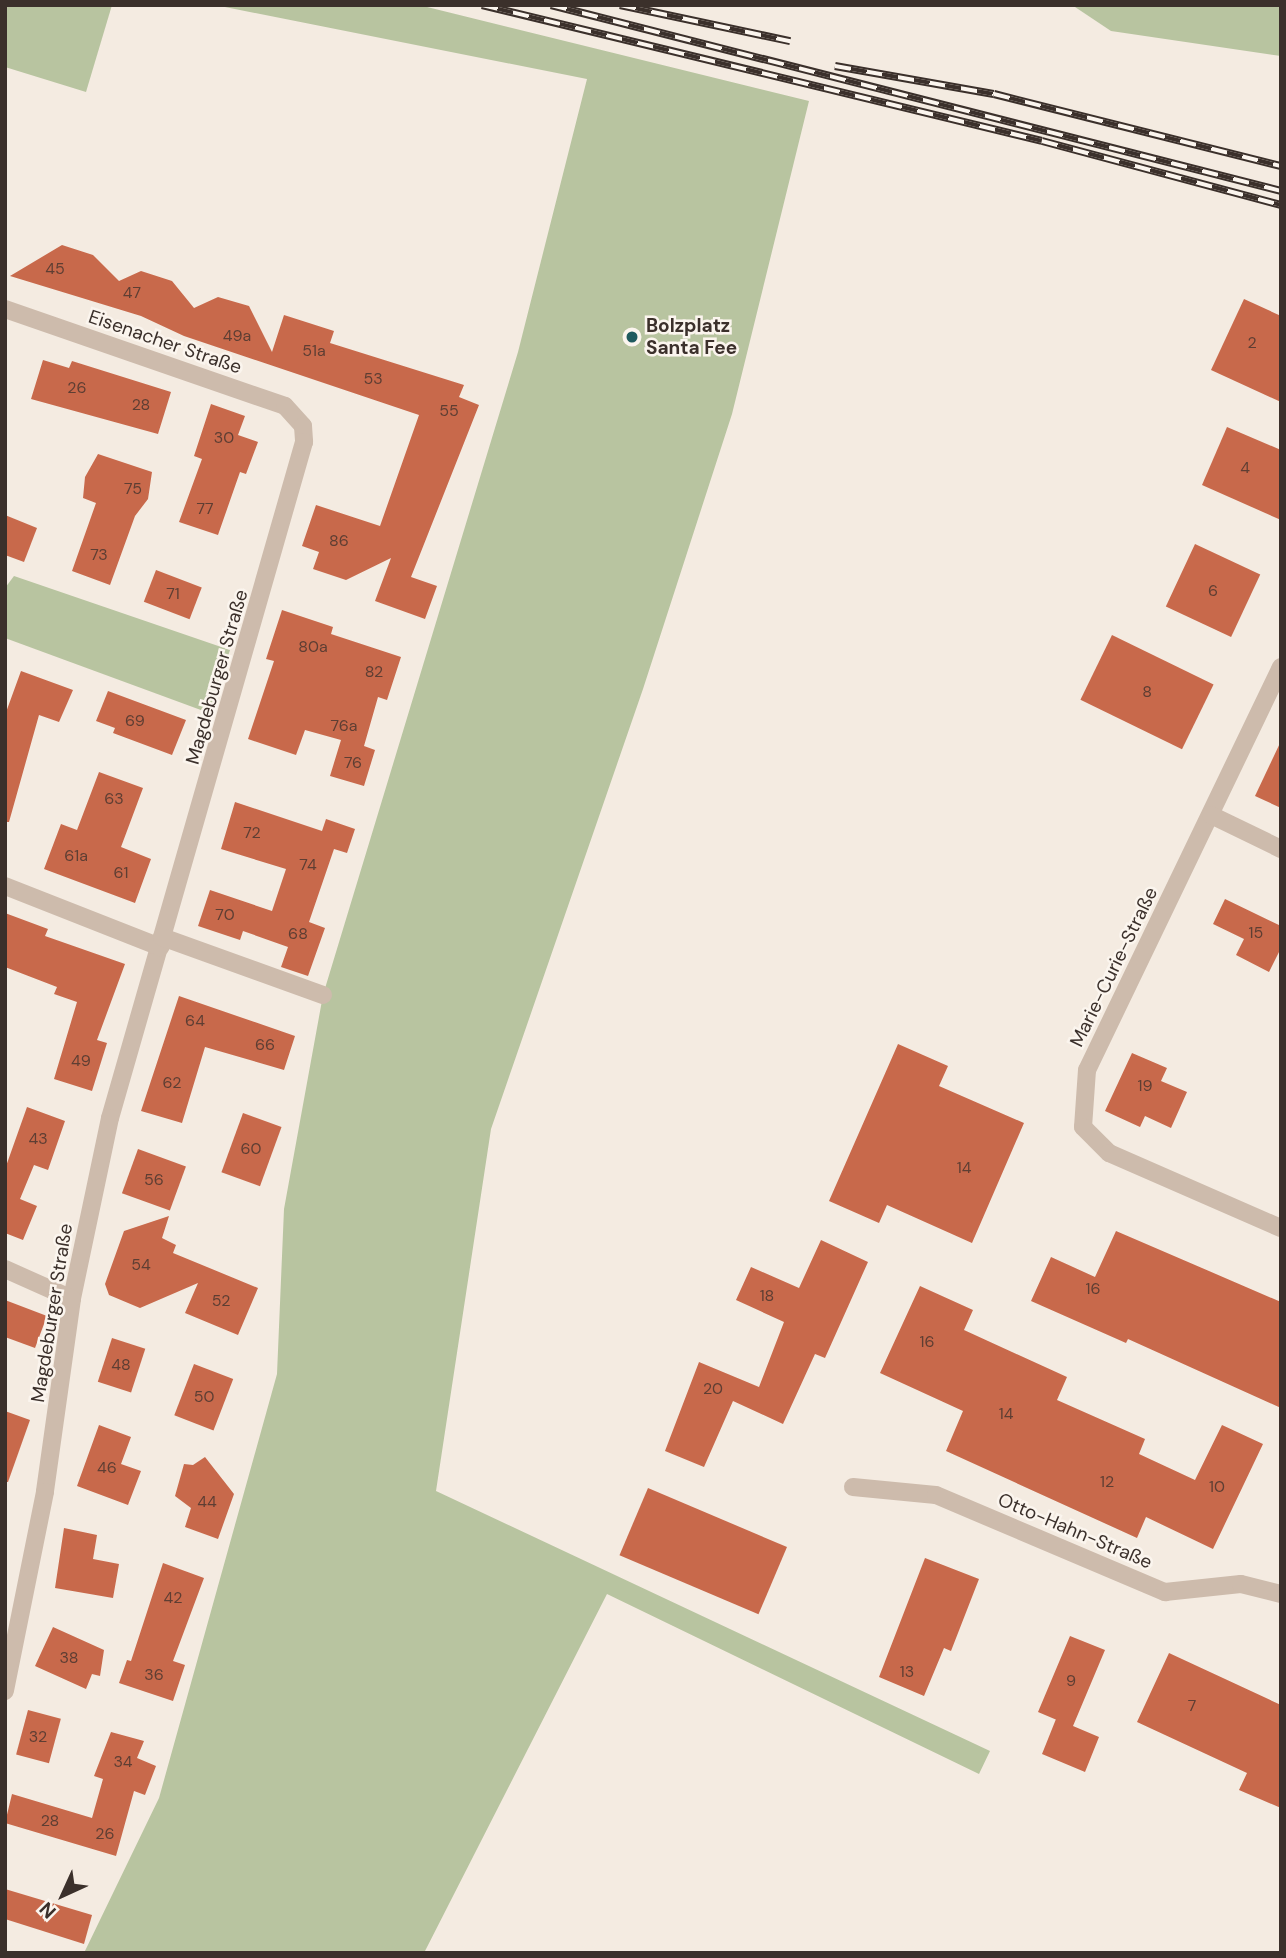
<!DOCTYPE html>
<meta charset="utf-8">
<style>
body{margin:0}
#map{position:relative;width:1286px;height:1958px;overflow:hidden;background:#f4ebe1;font-family:"DM Sans",sans-serif}
div>[style]{position:absolute}
.green>*{inset:0;background:#b8c4a0}
.building>*{inset:0;background:#c8694b;transform-origin:0 0}
.street>*{height:18px;margin:-9px;padding:0 9px;transform-origin:9px;border-radius:9px;background:#cdbbac}
.rail>*{height:8px;margin-top:-4px;transform-origin:0;background:repeating-linear-gradient(90deg,#fbf5ee 0 16px,#3b302b 0 32px);box-sizing:border-box;border-block:2px solid #3b302b}
.dots>*{width:19px;height:19px;translate:-50% -50%;box-sizing:border-box;border:4px solid #fbf5ee;border-radius:50%}
span{translate:-50% -50%;white-space:nowrap;text-align:center;line-height:1.15;-webkit-text-stroke:5px #fbf5ee;paint-order:stroke}
.number-label{font-size:16px;color:#5e3e33}
.number-label span{-webkit-text-stroke-width:0}
.poi-label{font-size:19px;color:#3b302b;font-weight:700}
.left{translate:0 -50%;text-align:left}
.street-label{font-size:19px;color:#3b302b}
.frame{position:absolute;inset:0;border:7px solid #3b302b;pointer-events:none}
.north{position:absolute;left:28px;top:1860px;width:70px;height:70px;-webkit-text-stroke:5px #fbf5ee;paint-order:stroke;rotate:225deg;font-size:19px;font-weight:700;line-height:28px;text-align:center;color:#3b302b}
.north::after{content:'';display:block;margin:auto;width:24px;height:32px;background:#3b302b;clip-path:polygon(50% 0,100% 100%,50% 72%,0 100%)}
</style>
<div id="map">
<div class="green">
<i style="clip-path:polygon(5px 5px,112px 5px,86px 92px,5px 67px)"></i>
<i style="clip-path:polygon(215px 5px,419px 5px,809px 101px,732px 414px,643px 689px,491px 1129px,436px 1491px,990px 1751px,979px 1774px,607px 1594px,424px 1953px,84px 1953px,159px 1798px,277px 1374px,284px 1209px,323px 995px,518px 352px,587px 79px)"></i>
<i style="clip-path:polygon(1072px 5px,1281px 5px,1281px 56px,1111px 31px)"></i>
<i style="clip-path:polygon(14px 576px,230px 650px,209px 713px,5px 638px,5px 588px)"></i>
</div>
<div class="building">
<i style="clip-path:polygon(62px 245px,93px 255px,119px 281px,141px 271px,172px 281px,194px 308px,218px 297px,249px 306px,272px 352px,284px 315px,334px 331px,330px 343px,464px 385px,459px 397px,479px 405px,411px 577px,437px 586px,425px 619px,375px 601px,391px 558px,346px 580px,313px 569px,319px 552px,302px 546px,316px 505px,380px 526px,419px 415px,184px 336px,141px 316px,10px 276px)"></i>
<i style="clip-path:polygon(1244px 299px,1281px 316px,1281px 402px,1211px 370px)"></i>
<i style="clip-path:polygon(43px 360px,69px 368px,72px 361px,171px 392px,158px 434px,31px 399px)"></i>
<i style="clip-path:polygon(211px 404px,245px 416px,238px 435px,258px 442px,246px 474px,240px 472px,218px 535px,179px 522px,202px 459px,194px 456px)"></i>
<i style="clip-path:polygon(1227px 427px,1281px 450px,1281px 520px,1202px 485px)"></i>
<i style="clip-path:polygon(98px 454px,152px 472px,148px 499px,135px 516px,110px 585px,72px 571px,96px 503px,83px 498px,85px 477px)"></i>
<i style="clip-path:polygon(5px 515px,37px 528px,24px 562px,5px 555px)"></i>
<i style="left:1195px;top:544px;width:72px;height:69px;rotate:25deg"></i>
<i style="left:156px;top:570px;width:49px;height:34px;rotate:21deg"></i>
<i style="clip-path:polygon(282px 610px,333px 627px,331px 634px,401px 657px,387px 700px,378px 697px,364px 746px,375px 750px,364px 786px,330px 776px,341px 740px,305px 730px,296px 755px,248px 739px,274px 661px,266px 659px)"></i>
<i style="left:1112px;top:635px;width:113px;height:72px;rotate:26deg"></i>
<i style="clip-path:polygon(21px 671px,73px 690px,59px 722px,39px 715px,9px 822px,5px 822px,5px 715px)"></i>
<i style="clip-path:polygon(108px 691px,186px 720px,172px 755px,113px 733px,115px 728px,96px 721px)"></i>
<i style="clip-path:polygon(1281px 741px,1281px 808px,1255px 796px)"></i>
<i style="clip-path:polygon(99px 772px,143px 788px,121px 847px,151px 859px,135px 903px,44px 869px,61px 824px,77px 830px)"></i>
<i style="clip-path:polygon(235px 802px,322px 831px,326px 819px,355px 829px,347px 853px,334px 849px,309px 922px,325px 928px,308px 976px,281px 967px,288px 947px,243px 931px,240px 940px,198px 926px,210px 890px,272px 911px,286px 869px,221px 849px)"></i>
<i style="clip-path:polygon(1225px 899px,1281px 926px,1281px 948px,1269px 972px,1236px 955px,1244px 939px,1213px 924px)"></i>
<i style="clip-path:polygon(5px 913px,48px 929px,45px 936px,125px 964px,97px 1040px,107px 1043px,92px 1091px,54px 1079px,77px 1002px,54px 994px,57px 987px,5px 967px)"></i>
<i style="clip-path:polygon(179px 996px,295px 1036px,284px 1070px,205px 1047px,182px 1123px,141px 1111px)"></i>
<i style="clip-path:polygon(898px 1044px,948px 1066px,939px 1086px,1024px 1123px,972px 1243px,887px 1205px,879px 1223px,829px 1201px)"></i>
<i style="clip-path:polygon(1132px 1053px,1167px 1068px,1161px 1081px,1187px 1092px,1171px 1128px,1145px 1116px,1140px 1127px,1105px 1111px)"></i>
<i style="clip-path:polygon(27px 1107px,65px 1121px,48px 1170px,34px 1165px,20px 1199px,37px 1206px,23px 1240px,5px 1233px,5px 1169px)"></i>
<i style="left:243px;top:1113px;width:41px;height:63px;rotate:20deg"></i>
<i style="left:138px;top:1149px;width:51px;height:47px;rotate:20deg"></i>
<i style="clip-path:polygon(169px 1216px,162px 1238px,176px 1245px,173px 1253px,258px 1288px,238px 1335px,185px 1313px,198px 1283px,140px 1308px,109px 1295px,105px 1284px,124px 1231px)"></i>
<i style="clip-path:polygon(1116px 1231px,1281px 1302px,1281px 1408px,1128px 1339px,1126px 1343px,1031px 1301px,1051px 1257px,1095px 1277px)"></i>
<i style="clip-path:polygon(821px 1240px,868px 1262px,825px 1358px,815px 1354px,783px 1424px,733px 1401px,704px 1467px,665px 1451px,699px 1362px,759px 1387px,784px 1322px,736px 1300px,751px 1267px,799px 1288px)"></i>
<i style="clip-path:polygon(920px 1286px,973px 1310px,964px 1330px,1067px 1377px,1057px 1400px,1145px 1439px,1139px 1454px,1195px 1480px,1222px 1425px,1263px 1444px,1213px 1549px,1146px 1517px,1137px 1538px,946px 1451px,963px 1411px,880px 1373px)"></i>
<i style="clip-path:polygon(5px 1300px,47px 1316px,35px 1348px,5px 1337px)"></i>
<i style="left:112px;top:1338px;width:35px;height:46px;rotate:18deg"></i>
<i style="left:194px;top:1364px;width:42px;height:55px;rotate:21deg"></i>
<i style="clip-path:polygon(5px 1411px,30px 1420px,8px 1482px,5px 1482px)"></i>
<i style="clip-path:polygon(99px 1425px,131px 1437px,121px 1464px,141px 1471px,128px 1505px,77px 1486px)"></i>
<i style="clip-path:polygon(205px 1457px,234px 1494px,218px 1539px,185px 1527px,191px 1508px,175px 1496px,184px 1464px,193px 1465px)"></i>
<i style="left:648px;top:1488px;width:151px;height:73px;rotate:23deg"></i>
<i style="clip-path:polygon(64px 1528px,97px 1535px,93px 1559px,119px 1564px,113px 1598px,55px 1588px)"></i>
<i style="clip-path:polygon(925px 1558px,979px 1579px,951px 1651px,944px 1648px,924px 1696px,879px 1677px)"></i>
<i style="clip-path:polygon(163px 1563px,204px 1578px,173px 1661px,185px 1665px,173px 1701px,119px 1683px,127px 1660px,131px 1661px)"></i>
<i style="clip-path:polygon(53px 1627px,104px 1650px,100px 1676px,92px 1674px,86px 1689px,35px 1666px)"></i>
<i style="clip-path:polygon(1070px 1636px,1105px 1650px,1073px 1726px,1099px 1737px,1085px 1772px,1042px 1754px,1056px 1719px,1064px 1723px,1038px 1712px)"></i>
<i style="clip-path:polygon(1169px 1653px,1281px 1705px,1281px 1808px,1239px 1790px,1247px 1773px,1137px 1722px)"></i>
<i style="left:28px;top:1710px;width:34px;height:46px;rotate:15deg"></i>
<i style="clip-path:polygon(111px 1732px,144px 1741px,137px 1758px,156px 1766px,145px 1795px,134px 1791px,116px 1856px,5px 1823px,12px 1794px,92px 1818px,103px 1779px,94px 1776px)"></i>
<i style="clip-path:polygon(5px 1889px,92px 1915px,84px 1944px,5px 1919px)"></i>
</div>
<div class="street">
<i style="left:5px;top:309px;width:296px;rotate:19.1deg"></i>
<i style="left:285px;top:406px;width:27px;rotate:48deg"></i>
<i style="left:303px;top:426px;width:16px;rotate:86deg"></i>
<i style="left:304px;top:442px;width:703px;rotate:106.01deg"></i>
<i style="left:110px;top:1118px;width:185px;rotate:101.9deg"></i>
<i style="left:72px;top:1299px;width:195px;rotate:98deg"></i>
<i style="left:45px;top:1492px;width:203px;rotate:101.4deg"></i>
<i style="left:1281px;top:667px;width:447px;rotate:115.7deg"></i>
<i style="left:1087px;top:1070px;width:57px;rotate:94deg"></i>
<i style="left:1083px;top:1127px;width:37px;rotate:45deg"></i>
<i style="left:1109px;top:1153px;width:188px;rotate:23.6deg"></i>
<i style="left:1211px;top:815px;width:78px;rotate:25.9deg"></i>
<i style="left:5px;top:886px;width:167px;rotate:21.5deg"></i>
<i style="left:162px;top:937px;width:171px;rotate:19.8deg"></i>
<i style="left:5px;top:1269px;width:73px;rotate:24.1deg"></i>
<i style="left:853px;top:1487px;width:83px;rotate:5.5deg"></i>
<i style="left:936px;top:1495px;width:249px;rotate:23deg"></i>
<i style="left:1165px;top:1592px;width:76px;rotate:-6deg"></i>
<i style="left:1241px;top:1584px;width:41px;rotate:14deg"></i>
</div>
<div class="rail">
<i style="left:482px;top:5px;width:576px;rotate:13.65deg"></i>
<i style="left:1042px;top:141px;width:247px;rotate:15deg"></i>
<i style="left:551px;top:5px;width:753px;rotate:14.29deg"></i>
<i style="left:620px;top:5px;width:174px;rotate:12deg"></i>
<i style="left:835px;top:66px;width:161px;rotate:10deg"></i>
<i style="left:994px;top:94px;width:296px;rotate:14.1deg"></i>
</div>
<div class="dots">
<i style="left:632px;top:337px;background:#1f5a5e"></i>
</div>
<div class="number-label">
<span style="left:55px;top:269px">45</span>
<span style="left:132px;top:293px">47</span>
<span style="left:237px;top:336px">49a</span>
<span style="left:1252px;top:343px">2</span>
<span style="left:314px;top:351px">51a</span>
<span style="left:373px;top:379px">53</span>
<span style="left:77px;top:388px">26</span>
<span style="left:141px;top:405px">28</span>
<span style="left:449px;top:411px">55</span>
<span style="left:224px;top:438px">30</span>
<span style="left:1245px;top:468px">4</span>
<span style="left:133px;top:489px">75</span>
<span style="left:205px;top:509px">77</span>
<span style="left:339px;top:541px">86</span>
<span style="left:99px;top:555px">73</span>
<span style="left:1213px;top:591px">6</span>
<span style="left:173px;top:594px">71</span>
<span style="left:313px;top:647px">80a</span>
<span style="left:374px;top:672px">82</span>
<span style="left:1147px;top:692px">8</span>
<span style="left:135px;top:721px">69</span>
<span style="left:344px;top:726px">76a</span>
<span style="left:353px;top:763px">76</span>
<span style="left:114px;top:799px">63</span>
<span style="left:252px;top:833px">72</span>
<span style="left:76px;top:856px">61a</span>
<span style="left:308px;top:865px">74</span>
<span style="left:121px;top:873px">61</span>
<span style="left:225px;top:915px">70</span>
<span style="left:1256px;top:933px">15</span>
<span style="left:298px;top:934px">68</span>
<span style="left:195px;top:1021px">64</span>
<span style="left:265px;top:1045px">66</span>
<span style="left:81px;top:1061px">49</span>
<span style="left:172px;top:1083px">62</span>
<span style="left:1145px;top:1086px">19</span>
<span style="left:38px;top:1139px">43</span>
<span style="left:251px;top:1149px">60</span>
<span style="left:964px;top:1168px">14</span>
<span style="left:154px;top:1180px">56</span>
<span style="left:141px;top:1265px">54</span>
<span style="left:1093px;top:1289px">16</span>
<span style="left:767px;top:1296px">18</span>
<span style="left:221px;top:1301px">52</span>
<span style="left:927px;top:1342px">16</span>
<span style="left:121px;top:1365px">48</span>
<span style="left:713px;top:1389px">20</span>
<span style="left:204px;top:1397px">50</span>
<span style="left:1006px;top:1414px">14</span>
<span style="left:107px;top:1468px">46</span>
<span style="left:1107px;top:1482px">12</span>
<span style="left:1217px;top:1487px">10</span>
<span style="left:207px;top:1502px">44</span>
<span style="left:173px;top:1598px">42</span>
<span style="left:69px;top:1658px">38</span>
<span style="left:907px;top:1672px">13</span>
<span style="left:154px;top:1675px">36</span>
<span style="left:1071px;top:1681px">9</span>
<span style="left:1192px;top:1706px">7</span>
<span style="left:38px;top:1737px">32</span>
<span style="left:123px;top:1762px">34</span>
<span style="left:50px;top:1821px">28</span>
<span style="left:105px;top:1834px">26</span>
</div>
<div class="poi-label">
<span class="left" style="left:646px;top:337px">Bolzplatz<br>Santa Fee</span>
</div>
<div class="street-label">
<span style="left:165px;top:342px;rotate:19deg">Eisenacher Straße</span>
<span style="left:217px;top:677px;rotate:-74deg">Magdeburger Straße</span>
<span style="left:1114px;top:967px;rotate:-64deg">Marie-Curie-Straße</span>
<span style="left:52px;top:1313px;rotate:-81deg">Magdeburger Straße</span>
<span style="left:1075px;top:1531px;rotate:23deg">Otto-Hahn-Straße</span>
</div>
<div class="frame"></div>
<div class="north">N</div>
</div>
